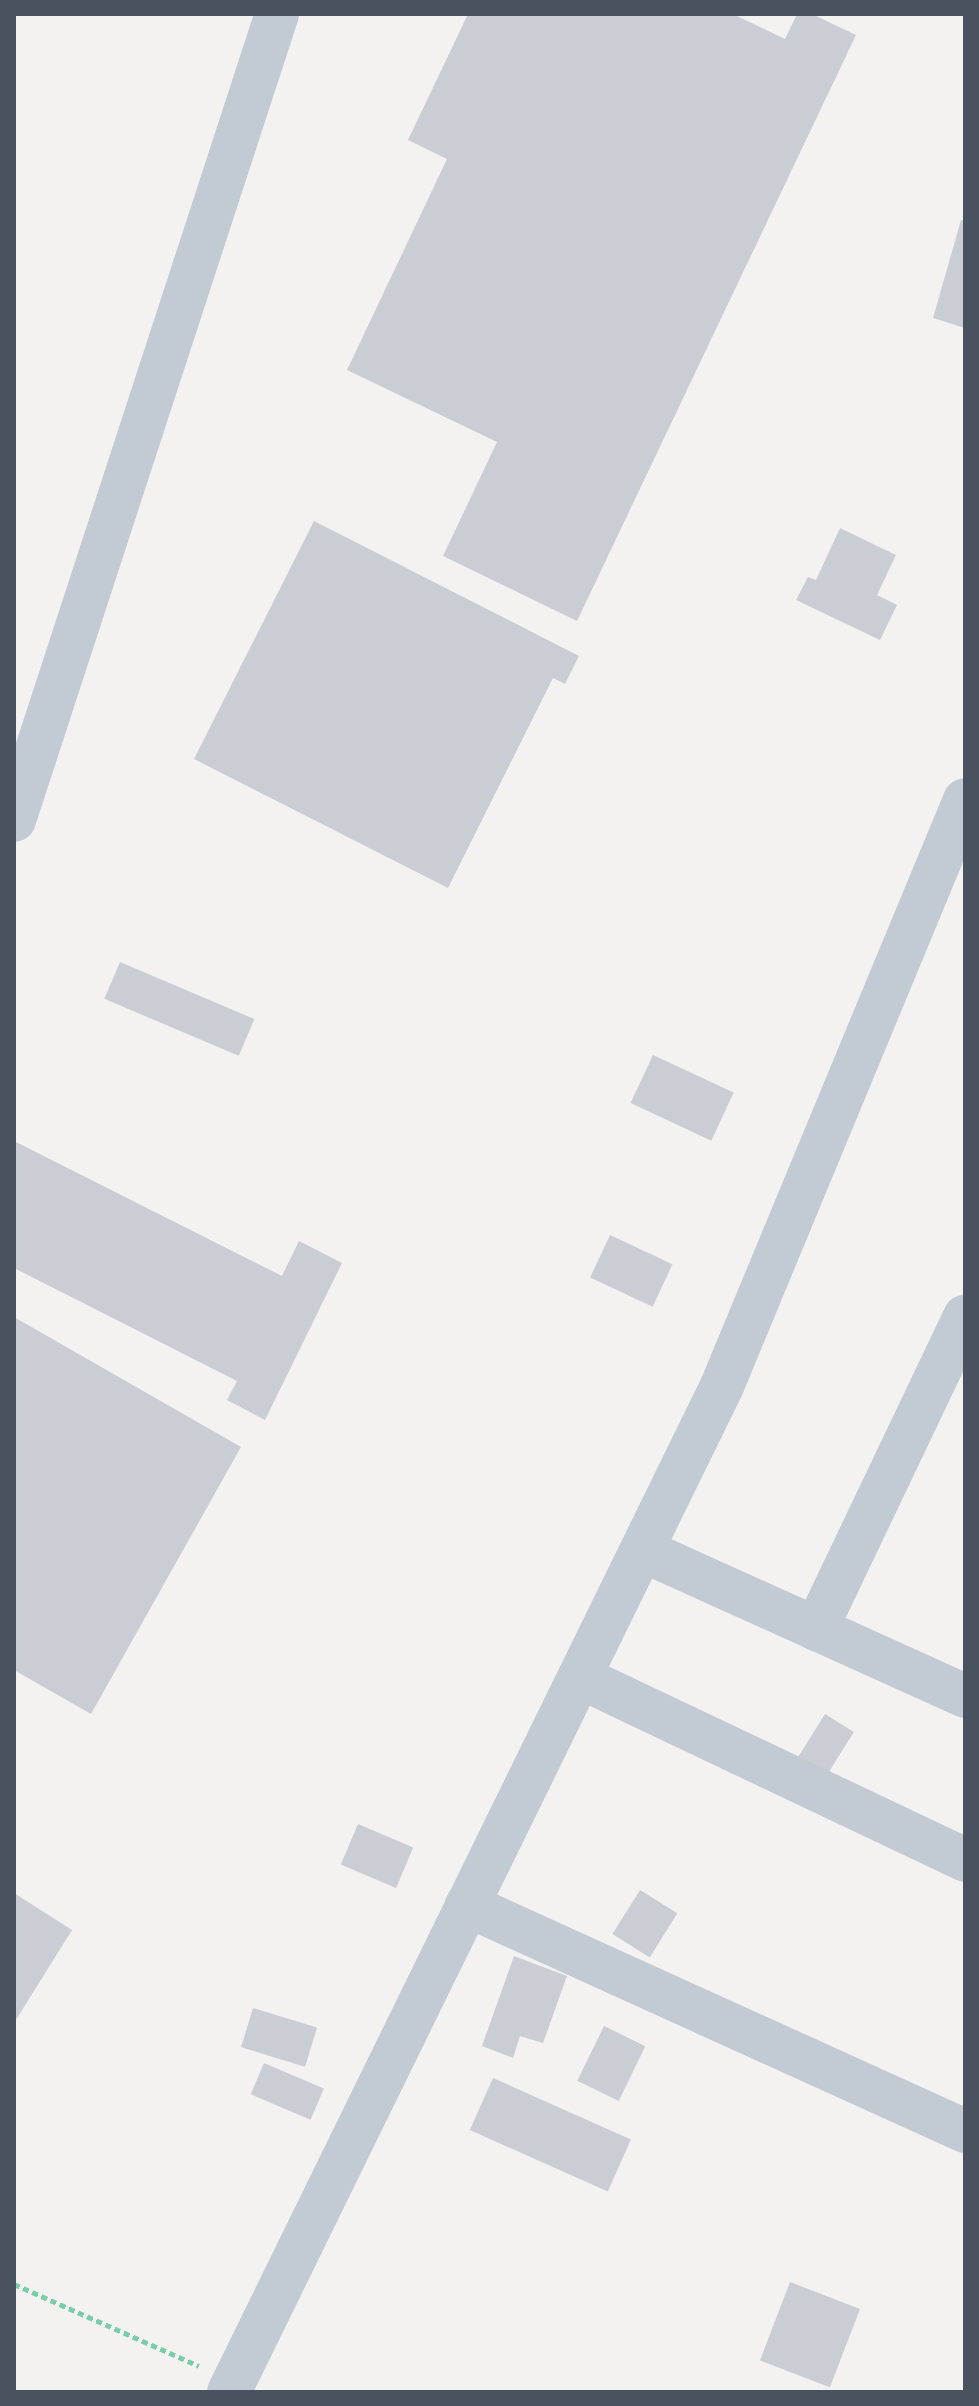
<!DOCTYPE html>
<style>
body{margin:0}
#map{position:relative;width:979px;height:2406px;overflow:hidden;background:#f4f1f1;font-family:Mulish,sans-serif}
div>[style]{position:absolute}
.building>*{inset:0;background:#cbcdd4;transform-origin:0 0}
.path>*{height:5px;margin-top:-2.5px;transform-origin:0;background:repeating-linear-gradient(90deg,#78ceaa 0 6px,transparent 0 10px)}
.minor>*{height:44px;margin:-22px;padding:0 22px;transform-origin:22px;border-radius:22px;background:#c2cad3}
span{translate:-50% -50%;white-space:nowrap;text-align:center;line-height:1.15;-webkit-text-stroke:7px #fff;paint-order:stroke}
.frame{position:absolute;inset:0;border:16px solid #49535f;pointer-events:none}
</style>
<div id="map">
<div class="building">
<i style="clip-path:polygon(468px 14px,733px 14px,785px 39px,797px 14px,812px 14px,856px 35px,577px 621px,443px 556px,497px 442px,347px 370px,447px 159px,408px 140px)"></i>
<i style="clip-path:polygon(961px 220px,965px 221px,965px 328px,933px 318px)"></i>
<i style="clip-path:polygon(314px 521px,579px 656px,565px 684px,553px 678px,448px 888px,194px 759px)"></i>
<i style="clip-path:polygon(840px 528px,896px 555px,877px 595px,897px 605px,880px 640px,796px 600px,808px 577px,816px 580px)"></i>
<i style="left:120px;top:962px;width:146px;height:40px;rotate:23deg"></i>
<i style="left:653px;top:1055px;width:89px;height:53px;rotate:25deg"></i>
<i style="clip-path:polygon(14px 1141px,282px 1276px,299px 1241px,342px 1263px,265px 1420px,227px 1400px,237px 1381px,14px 1268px)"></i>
<i style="left:610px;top:1235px;width:69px;height:47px;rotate:25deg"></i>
<i style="clip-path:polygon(14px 1317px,241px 1447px,91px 1714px,14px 1670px)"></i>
<i style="left:825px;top:1714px;width:34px;height:59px;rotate:32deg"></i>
<i style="left:358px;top:1824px;width:60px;height:44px;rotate:23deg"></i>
<i style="left:640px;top:1890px;width:44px;height:52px;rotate:32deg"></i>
<i style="clip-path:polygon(14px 1893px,72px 1930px,14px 2023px)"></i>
<i style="clip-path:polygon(514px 1956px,567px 1976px,543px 2043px,520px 2036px,513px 2058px,482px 2046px)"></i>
<i style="left:253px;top:2008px;width:67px;height:41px;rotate:17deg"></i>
<i style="left:604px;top:2026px;width:46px;height:61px;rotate:26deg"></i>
<i style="left:264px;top:2063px;width:65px;height:34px;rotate:23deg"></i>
<i style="left:493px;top:2078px;width:151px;height:57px;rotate:24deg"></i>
<i style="left:790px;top:2282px;width:75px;height:84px;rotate:21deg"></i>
</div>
<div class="path">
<i style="left:14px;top:2284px;width:202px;rotate:23.9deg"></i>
</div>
<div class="minor">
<i style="left:14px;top:820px;width:848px;rotate:-71.93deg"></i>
<i style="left:642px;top:1550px;width:354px;rotate:24.3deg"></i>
<i style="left:816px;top:1629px;width:346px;rotate:-64.5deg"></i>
<i style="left:580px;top:1677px;width:426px;rotate:25.4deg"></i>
<i style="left:467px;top:1905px;width:547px;rotate:24.41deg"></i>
<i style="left:229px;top:2392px;width:1120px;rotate:-63.89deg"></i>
<i style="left:722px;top:1386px;width:634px;rotate:-67.48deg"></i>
</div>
<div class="frame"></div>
</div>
